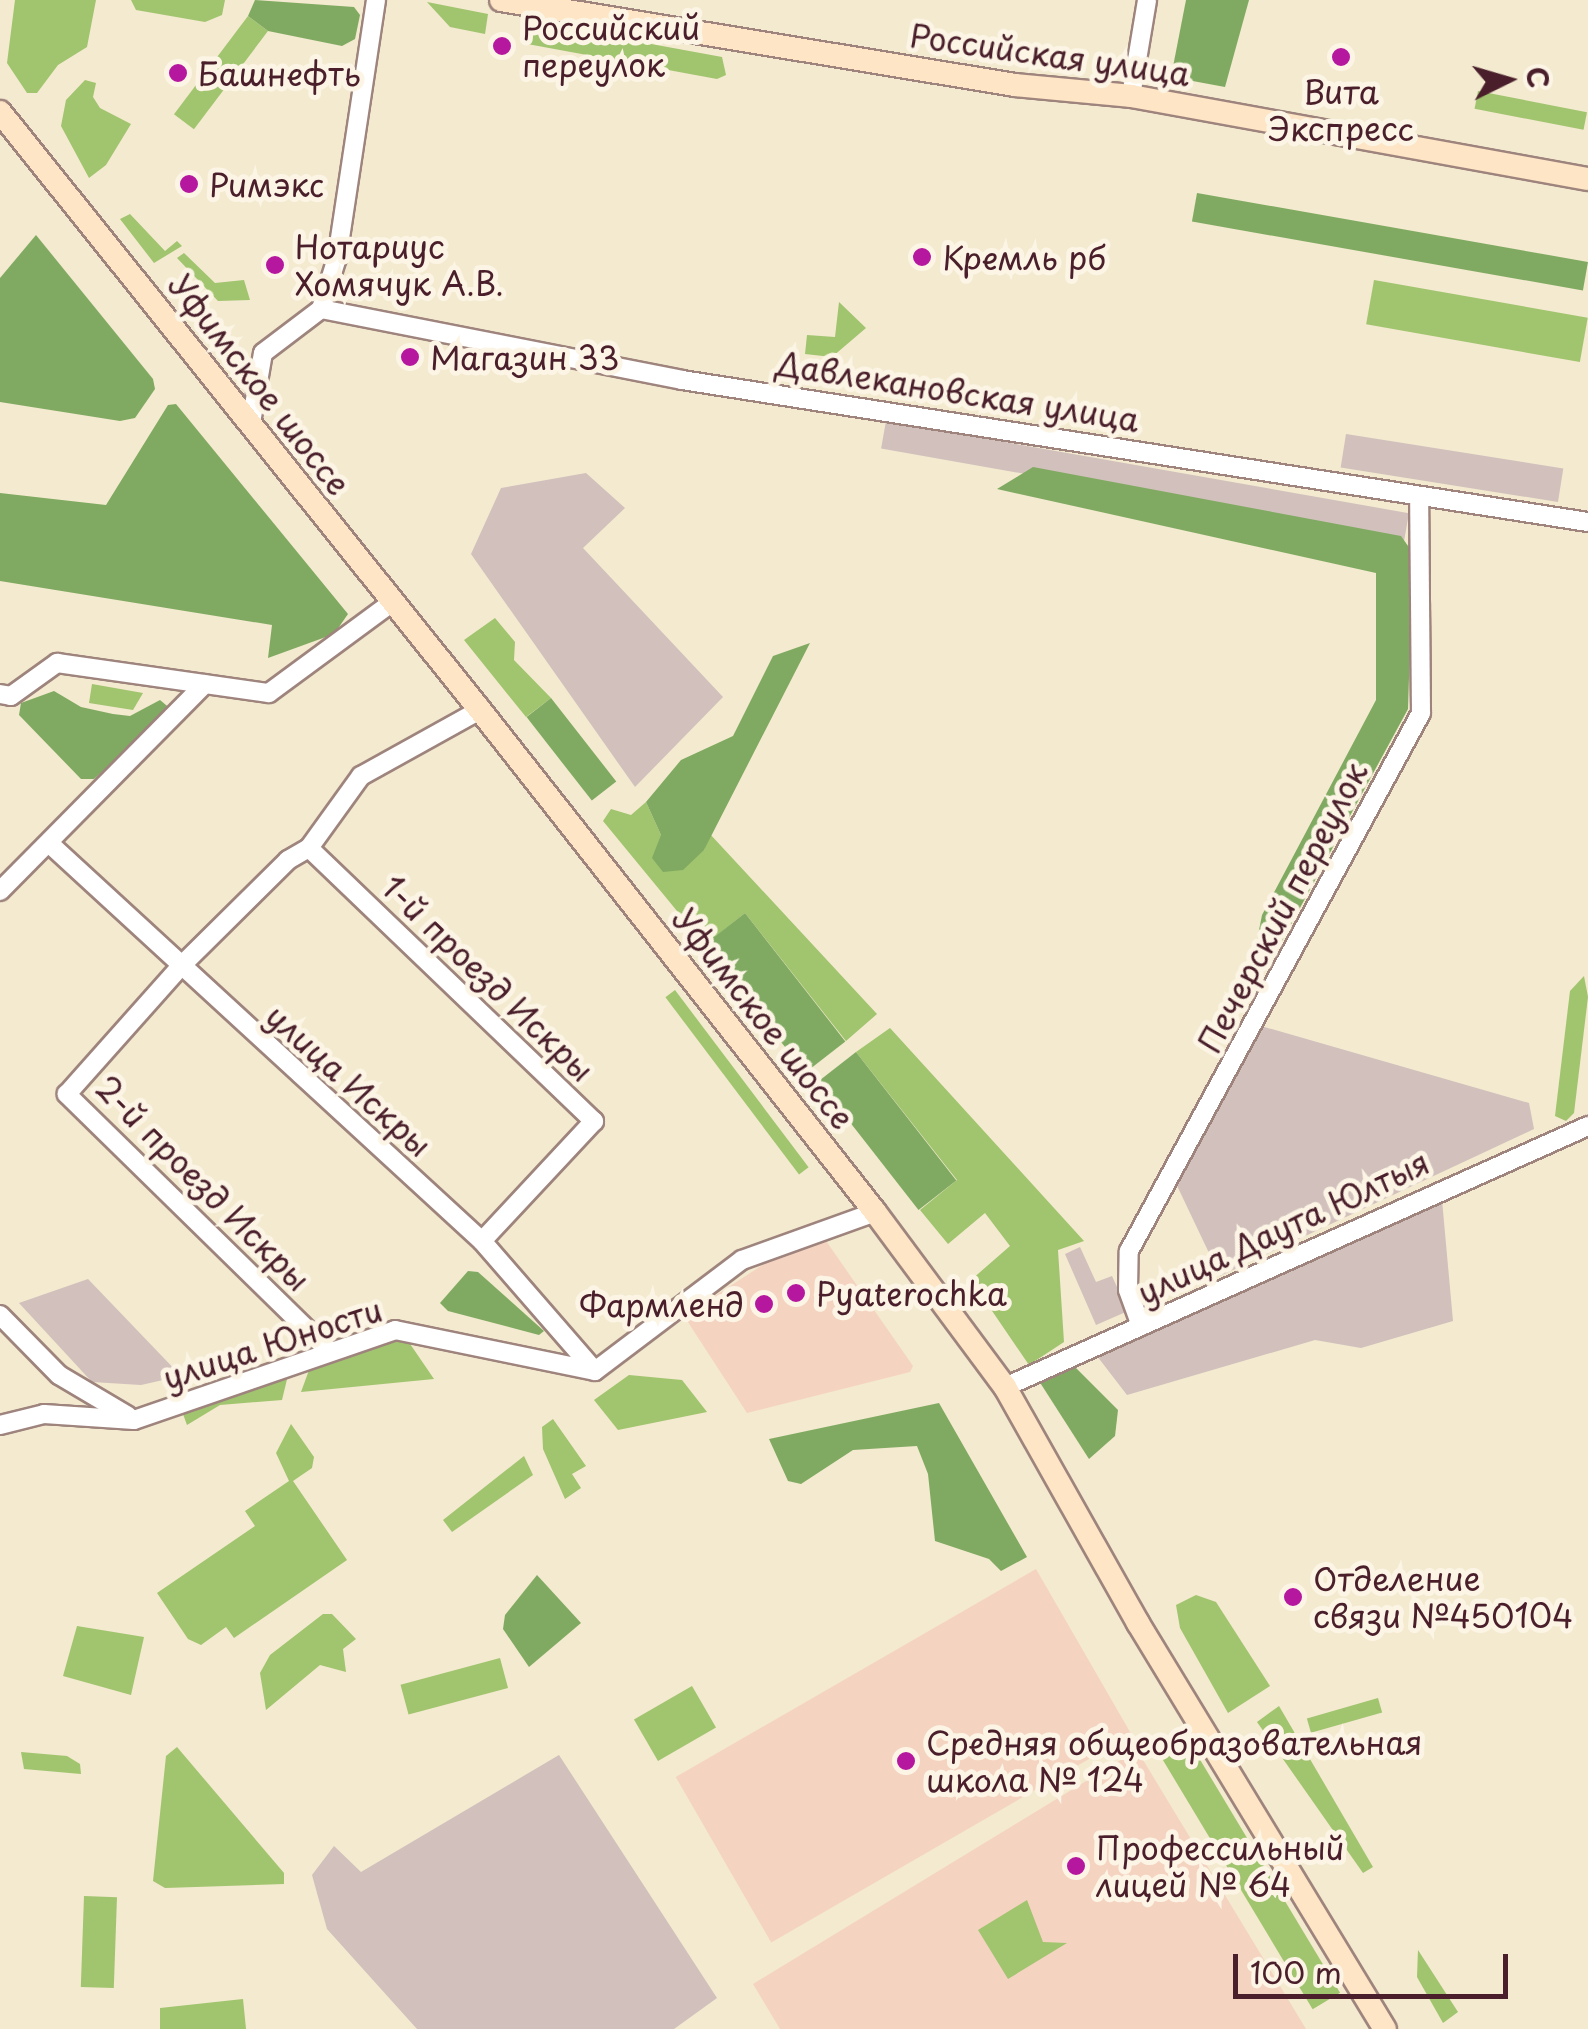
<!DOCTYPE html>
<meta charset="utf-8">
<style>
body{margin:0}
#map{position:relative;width:1588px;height:2029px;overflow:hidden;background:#f3eacf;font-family:"Playpen Sans",sans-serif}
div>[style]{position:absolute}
.built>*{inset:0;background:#f5d3c1;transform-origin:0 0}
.industrial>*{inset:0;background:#d1c0bc;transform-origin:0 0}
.green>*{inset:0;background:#a1c46e;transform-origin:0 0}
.forest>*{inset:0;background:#80aa61;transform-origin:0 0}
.roads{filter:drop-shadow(2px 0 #9e847d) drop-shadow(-2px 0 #9e847d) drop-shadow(0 2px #9e847d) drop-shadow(0 -2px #9e847d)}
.minor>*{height:18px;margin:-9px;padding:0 9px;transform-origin:9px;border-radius:9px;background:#fff}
.secondary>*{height:22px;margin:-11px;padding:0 11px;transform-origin:11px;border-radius:11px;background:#fde5c5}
.dots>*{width:28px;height:28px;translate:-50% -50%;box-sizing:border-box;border:5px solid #fcf5e5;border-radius:50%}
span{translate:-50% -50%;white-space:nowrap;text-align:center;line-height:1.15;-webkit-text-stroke:10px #fcf5e5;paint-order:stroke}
.poi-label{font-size:32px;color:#4a1f2b}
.left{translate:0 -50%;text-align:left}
.right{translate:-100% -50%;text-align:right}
.street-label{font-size:32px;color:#4a1f2b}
.north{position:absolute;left:1458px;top:30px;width:100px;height:100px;-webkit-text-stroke:8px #fcf5e5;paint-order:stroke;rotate:85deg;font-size:28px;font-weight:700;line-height:40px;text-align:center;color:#4a1f2b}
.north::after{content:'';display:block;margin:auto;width:35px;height:45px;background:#4a1f2b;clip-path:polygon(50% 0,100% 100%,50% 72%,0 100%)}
.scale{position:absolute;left:1233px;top:1954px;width:275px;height:45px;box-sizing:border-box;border:5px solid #4a1f2b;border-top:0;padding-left:12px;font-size:30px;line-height:35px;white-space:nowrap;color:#4a1f2b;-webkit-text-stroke:8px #fcf5e5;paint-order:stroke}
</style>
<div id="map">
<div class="built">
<i style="clip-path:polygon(824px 1238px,913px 1366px,910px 1372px,747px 1413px,684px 1316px,781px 1253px)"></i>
<i style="left:1036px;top:1569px;width:191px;height:416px;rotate:60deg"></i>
<i style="clip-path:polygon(1137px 1750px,1306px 2029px,780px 2029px,753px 1984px)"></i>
</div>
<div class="industrial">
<i style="left:886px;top:421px;width:531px;height:28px;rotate:10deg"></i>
<i style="left:1346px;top:434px;width:220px;height:34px;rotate:9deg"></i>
<i style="clip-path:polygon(586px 473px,625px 508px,583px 548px,723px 697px,635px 787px,471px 554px,501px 488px)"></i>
<i style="clip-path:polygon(1261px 1026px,1529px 1103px,1534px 1129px,1220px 1276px,1171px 1173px)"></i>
<i style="clip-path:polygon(1442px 1200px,1453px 1321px,1361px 1348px,1315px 1340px,1127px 1395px,1097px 1356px)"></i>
<i style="clip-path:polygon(1080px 1247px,1096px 1282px,1112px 1276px,1128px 1311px,1096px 1325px,1065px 1254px)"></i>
<i style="clip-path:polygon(88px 1279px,181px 1376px,141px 1385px,92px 1382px,19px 1303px)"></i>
<i style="clip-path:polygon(559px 1755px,717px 1998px,674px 2029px,417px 2029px,327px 1929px,312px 1875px,334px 1846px,361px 1872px)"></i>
</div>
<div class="green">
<i style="clip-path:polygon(15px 0,96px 0,87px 47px,58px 65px,37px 93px,27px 93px,7px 63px)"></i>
<i style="clip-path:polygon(131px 0,225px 0,222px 15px,205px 22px,136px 10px)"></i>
<i style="clip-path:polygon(427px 2px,488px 14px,485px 34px,450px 27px)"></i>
<i style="left:248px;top:16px;width:25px;height:123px;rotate:37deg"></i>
<i style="clip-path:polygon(526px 21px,722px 57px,726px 75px,717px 79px,522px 43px)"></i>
<i style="clip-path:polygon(85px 80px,96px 83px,93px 97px,100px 108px,131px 124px,106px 165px,89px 178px,61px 126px,66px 100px)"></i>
<i style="left:1478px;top:91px;width:111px;height:18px;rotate:11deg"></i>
<i style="clip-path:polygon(130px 214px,165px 251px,177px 241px,182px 246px,154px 263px,120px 219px)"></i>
<i style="clip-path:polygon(184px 253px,215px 283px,244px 280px,250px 300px,218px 301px,177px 258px)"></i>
<i style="left:1374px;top:280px;width:217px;height:45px;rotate:10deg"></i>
<i style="clip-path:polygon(839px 302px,866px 328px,832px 357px,805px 354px,807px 335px,835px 337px)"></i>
<i style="clip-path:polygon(495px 618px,515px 642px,514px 660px,551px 698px,526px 717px,464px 640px)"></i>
<i style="clip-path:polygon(92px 684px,143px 693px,133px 710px,89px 703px)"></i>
<i style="clip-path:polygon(646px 802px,661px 835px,704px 850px,709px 833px,877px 1014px,846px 1041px,745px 913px,705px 945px,603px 821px,611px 809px,631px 815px)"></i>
<i style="clip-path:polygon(1584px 976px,1588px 997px,1574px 1113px,1566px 1121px,1555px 1116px,1570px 991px)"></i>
<i style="left:675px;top:990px;width:222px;height:12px;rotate:53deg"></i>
<i style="clip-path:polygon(890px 1028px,1084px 1241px,1058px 1250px,1064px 1342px,1029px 1365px,971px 1280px,1010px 1246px,985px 1213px,948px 1244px,920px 1210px,957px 1180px,856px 1052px)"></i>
<i style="clip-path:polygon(406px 1338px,434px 1379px,301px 1392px,312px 1362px)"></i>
<i style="clip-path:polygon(289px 1371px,282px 1400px,220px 1405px,187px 1425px,183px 1414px)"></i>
<i style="clip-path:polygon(629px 1375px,682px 1380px,707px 1412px,618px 1430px,594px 1400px)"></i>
<i style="clip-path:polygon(553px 1419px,586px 1466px,572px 1474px,581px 1488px,565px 1499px,543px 1449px,542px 1427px)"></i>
<i style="clip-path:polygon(291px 1424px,314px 1457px,312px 1468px,293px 1481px,347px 1560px,234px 1638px,226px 1627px,201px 1645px,188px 1639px,157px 1593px,255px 1526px,245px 1511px,289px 1481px,276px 1453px)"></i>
<i style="clip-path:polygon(524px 1456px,533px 1475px,452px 1532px,443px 1520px)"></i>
<i style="clip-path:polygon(1196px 1595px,1216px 1602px,1270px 1686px,1228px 1713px,1180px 1628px,1176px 1605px)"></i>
<i style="clip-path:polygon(323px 1614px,332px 1614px,356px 1639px,343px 1649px,346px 1672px,320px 1665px,266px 1710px,260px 1673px,270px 1655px)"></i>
<i style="clip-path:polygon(77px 1626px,144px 1637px,131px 1695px,63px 1676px)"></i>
<i style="left:500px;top:1658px;width:31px;height:103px;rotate:75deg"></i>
<i style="left:692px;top:1686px;width:48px;height:67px;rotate:60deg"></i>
<i style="left:1378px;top:1698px;width:15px;height:74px;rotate:74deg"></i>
<i style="clip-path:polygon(1279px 1706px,1373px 1867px,1363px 1873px,1257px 1722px)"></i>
<i style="left:1184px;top:1733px;width:303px;height:32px;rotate:59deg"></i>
<i style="clip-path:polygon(177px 1747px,284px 1873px,284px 1884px,165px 1888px,153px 1881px,166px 1756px)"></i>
<i style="clip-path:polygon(21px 1752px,67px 1756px,80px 1764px,81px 1774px,24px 1769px)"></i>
<i style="left:84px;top:1896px;width:33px;height:91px;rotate:2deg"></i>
<i style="clip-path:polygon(1027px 1900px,1043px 1942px,1067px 1943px,1008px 1979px,978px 1930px)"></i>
<i style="clip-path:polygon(1418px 1950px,1458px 2012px,1443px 2023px,1417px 1977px)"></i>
<i style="clip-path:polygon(243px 1999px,246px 2029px,160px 2029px,160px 2008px)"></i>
</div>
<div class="forest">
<i style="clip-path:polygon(255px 0,354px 7px,360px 15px,355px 39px,342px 46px,268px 31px,248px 16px)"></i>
<i style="clip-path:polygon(1186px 0,1249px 0,1225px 87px,1171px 77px)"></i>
<i style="left:1197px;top:193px;width:397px;height:29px;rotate:10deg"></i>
<i style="clip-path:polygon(36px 235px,153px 379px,155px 389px,135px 418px,120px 421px,0 402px,0 278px)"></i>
<i style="clip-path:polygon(176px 404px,348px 614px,334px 634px,268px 658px,272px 625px,0 581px,0 493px,106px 505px,168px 405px)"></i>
<i style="clip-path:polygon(1033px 467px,1401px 536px,1413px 553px,1408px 709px,1282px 941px,1257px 940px,1262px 915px,1376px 700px,1376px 573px,997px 489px)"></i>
<i style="clip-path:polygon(810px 643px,704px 850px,683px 870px,663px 872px,652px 858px,661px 835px,646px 802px,681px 760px,733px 736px,773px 656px)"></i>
<i style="clip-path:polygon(54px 691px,81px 707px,113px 714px,130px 716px,160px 700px,172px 710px,94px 779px,81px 779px,19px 715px,21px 703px)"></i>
<i style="left:551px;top:698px;width:106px;height:31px;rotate:52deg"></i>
<i style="left:745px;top:913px;width:163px;height:51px;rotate:52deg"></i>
<i style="left:856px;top:1052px;width:163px;height:48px;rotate:52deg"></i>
<i style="clip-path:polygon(468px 1271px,478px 1272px,544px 1331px,539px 1335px,448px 1311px,440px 1303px)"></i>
<i style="clip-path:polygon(1074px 1366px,1118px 1410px,1115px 1436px,1089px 1459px,1039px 1381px)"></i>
<i style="clip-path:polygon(939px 1403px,1027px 1557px,1001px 1571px,989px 1559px,935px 1541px,928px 1474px,917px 1446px,853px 1450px,801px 1484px,788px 1481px,769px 1439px)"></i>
<i style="clip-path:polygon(537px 1575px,581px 1623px,529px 1667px,503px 1629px,505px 1615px)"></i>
</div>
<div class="roads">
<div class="minor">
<i style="left:1131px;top:96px;width:97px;rotate:-80.5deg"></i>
<i style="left:321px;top:309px;width:368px;rotate:11.1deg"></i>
<i style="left:682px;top:380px;width:917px;rotate:8.91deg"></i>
<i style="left:251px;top:423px;width:71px;rotate:-80.3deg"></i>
<i style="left:263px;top:353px;width:73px;rotate:-37.2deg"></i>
<i style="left:321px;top:309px;width:53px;rotate:-72.6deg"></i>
<i style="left:337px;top:258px;width:261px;rotate:-81.4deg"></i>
<i style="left:0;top:694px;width:11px;rotate:10deg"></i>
<i style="left:11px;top:696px;width:57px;rotate:-35.7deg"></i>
<i style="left:57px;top:663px;width:214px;rotate:8.1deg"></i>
<i style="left:269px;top:693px;width:152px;rotate:-36.4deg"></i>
<i style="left:51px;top:845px;width:585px;rotate:42.58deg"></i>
<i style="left:482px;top:1241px;width:172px;rotate:49deg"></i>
<i style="left:309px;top:848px;width:395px;rotate:43.8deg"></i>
<i style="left:594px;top:1121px;width:164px;rotate:133deg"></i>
<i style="left:0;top:891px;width:291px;rotate:-45.3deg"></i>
<i style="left:0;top:1315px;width:84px;rotate:45.5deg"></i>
<i style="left:59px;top:1375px;width:80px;rotate:30.7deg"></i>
<i style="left:1141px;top:1326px;width:38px;rotate:-110deg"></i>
<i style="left:1128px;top:1290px;width:39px;rotate:-89deg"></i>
<i style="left:1129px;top:1251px;width:612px;rotate:-61.51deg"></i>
<i style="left:1421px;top:713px;width:216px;rotate:-90.5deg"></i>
<i style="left:328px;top:1350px;width:366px;rotate:-135.6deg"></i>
<i style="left:67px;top:1094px;width:170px;rotate:-48.3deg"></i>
<i style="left:180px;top:967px;width:152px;rotate:-44.7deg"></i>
<i style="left:288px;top:860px;width:24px;rotate:-30deg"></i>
<i style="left:309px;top:848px;width:89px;rotate:-54.2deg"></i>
<i style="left:361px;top:776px;width:136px;rotate:-29deg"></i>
<i style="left:1005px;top:1387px;width:639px;rotate:-24.12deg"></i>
<i style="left:0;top:1425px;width:45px;rotate:-14deg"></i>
<i style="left:44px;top:1414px;width:90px;rotate:3.8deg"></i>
<i style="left:134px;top:1420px;width:276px;rotate:-19deg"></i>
<i style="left:395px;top:1330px;width:204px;rotate:11.6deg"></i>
<i style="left:595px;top:1371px;width:184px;rotate:-37.1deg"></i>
<i style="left:742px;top:1260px;width:141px;rotate:-19.8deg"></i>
</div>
<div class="secondary">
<i style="left:501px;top:0;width:521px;rotate:9.39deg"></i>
<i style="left:1015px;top:85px;width:117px;rotate:5.4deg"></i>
<i style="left:1131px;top:96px;width:464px;rotate:10.3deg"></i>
<i style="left:0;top:112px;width:767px;rotate:51.25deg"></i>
<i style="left:480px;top:710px;width:639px;rotate:51.8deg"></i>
<i style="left:875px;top:1212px;width:218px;rotate:53.4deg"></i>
<i style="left:1005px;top:1387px;width:271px;rotate:60.6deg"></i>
<i style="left:1138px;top:1623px;width:475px;rotate:58.7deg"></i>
</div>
</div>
<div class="dots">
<i style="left:502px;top:46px;background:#b5179e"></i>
<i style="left:1341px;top:57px;background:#b5179e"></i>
<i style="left:178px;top:73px;background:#b5179e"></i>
<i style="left:189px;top:184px;background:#b5179e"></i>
<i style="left:922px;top:257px;background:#b5179e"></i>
<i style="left:275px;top:265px;background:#b5179e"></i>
<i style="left:410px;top:357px;background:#b5179e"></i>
<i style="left:796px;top:1293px;background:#b5179e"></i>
<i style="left:764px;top:1304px;background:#b5179e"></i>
<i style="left:1293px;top:1597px;background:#b5179e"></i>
<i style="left:906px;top:1761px;background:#b5179e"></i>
<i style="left:1076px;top:1866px;background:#b5179e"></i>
</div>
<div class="poi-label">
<span class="left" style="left:522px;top:46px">Российский<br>переулок</span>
<span class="left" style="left:198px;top:73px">Башнефть</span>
<span style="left:1341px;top:110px">Вита<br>Экспресс</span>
<span class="left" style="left:209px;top:184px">Римэкс</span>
<span class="left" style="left:295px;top:265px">Нотариус<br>Хомячук А.В.</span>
<span class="left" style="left:942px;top:257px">Кремль рб</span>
<span class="left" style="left:430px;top:357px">Магазин 33</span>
<span class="left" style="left:816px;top:1293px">Pyaterochka</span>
<span class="right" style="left:744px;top:1304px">Фармленд</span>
<span class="left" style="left:1313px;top:1597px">Отделение<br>связи №450104</span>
<span class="left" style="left:926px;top:1761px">Средняя общеобразовательная<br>школа № 124</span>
<span class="left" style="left:1096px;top:1866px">Профессильный<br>лицей № 64</span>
</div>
<div class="street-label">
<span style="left:1050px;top:54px;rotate:8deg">Российская улица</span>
<span style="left:260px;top:384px;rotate:52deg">Уфимское шоссе</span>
<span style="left:958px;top:391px;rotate:9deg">Давлекановская улица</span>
<span style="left:1282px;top:907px;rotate:-62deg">Печерский переулок</span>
<span style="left:488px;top:978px;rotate:44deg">1-й проезд Искры</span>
<span style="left:764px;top:1018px;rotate:52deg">Уфимское шоссе</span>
<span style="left:349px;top:1080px;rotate:42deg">улица Искры</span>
<span style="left:203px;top:1183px;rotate:45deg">2-й проезд Искры</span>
<span style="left:1283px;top:1227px;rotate:-25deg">улица Даута Юлтыя</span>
<span style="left:272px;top:1343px;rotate:-18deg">улица Юности</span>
</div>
<div class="north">С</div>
<div class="scale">100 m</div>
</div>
